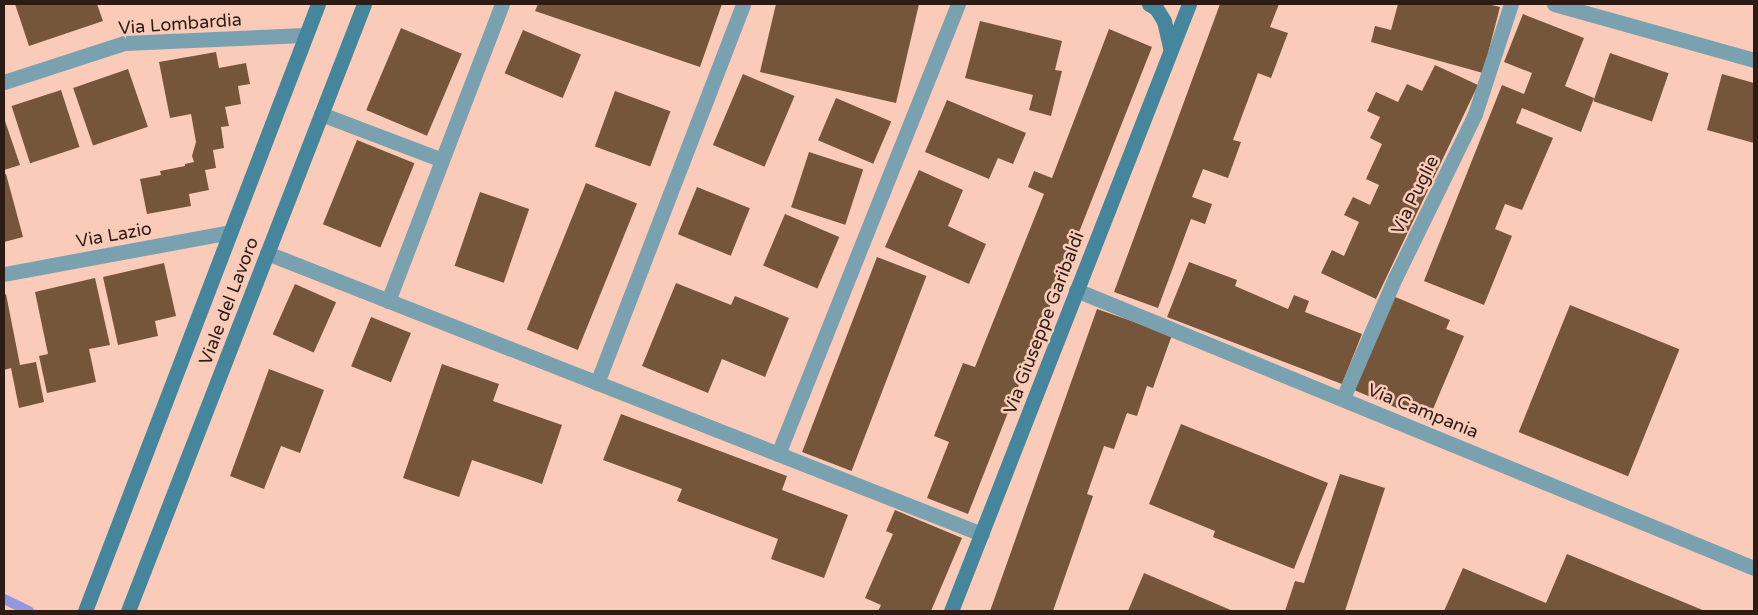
<!DOCTYPE html>
<style>
body{margin:0}
#map{position:relative;width:1758px;height:615px;overflow:hidden;background:#facbb8;font-family:"Varela Round",sans-serif}
div>[style]{position:absolute}
.stream>*{height:10px;margin:-5px;padding:0 5px;transform-origin:5px;border-radius:5px;background:#9596e1}
.building>*{inset:0;background:#76563a;transform-origin:0 0}
.lane>*{height:15px;margin:-7.5px;padding:0 7.5px;transform-origin:7.5px;border-radius:7.5px;background:#79a1b0}
.street>*{height:15px;margin:-7.5px;padding:0 7.5px;transform-origin:7.5px;border-radius:7.5px;background:#79a1b0}
.secondary>*{height:15px;margin:-7.5px;padding:0 7.5px;transform-origin:7.5px;border-radius:7.5px;background:#46869c}
span{translate:-50% -50%;white-space:nowrap;text-align:center;line-height:1.15;-webkit-text-stroke:5px #facbb8;paint-order:stroke}
.street-label{font-size:18px;color:#2d1c15}
.frame{position:absolute;inset:0;border:5px solid #2d1c15;pointer-events:none}
</style>
<div id="map">
<div class="stream">
<i style="left:4px;top:599px;width:28px;rotate:26deg"></i>
</div>
<div class="building">
<i style="clip-path:polygon(15px 4px,97px 4px,103px 21px,29px 46px)"></i>
<i style="clip-path:polygon(538px 4px,722px 4px,700px 67px,535px 11px)"></i>
<i style="clip-path:polygon(776px 4px,919px 4px,896px 103px,760px 72px)"></i>
<i style="clip-path:polygon(1220px 4px,1279px 4px,1270px 27px,1288px 33px,1271px 78px,1258px 73px,1233px 140px,1241px 142px,1228px 178px,1203px 169px,1192px 197px,1212px 204px,1205px 224px,1191px 219px,1158px 308px,1114px 292px)"></i>
<i style="clip-path:polygon(1398px 4px,1487px 4px,1500px 7px,1483px 73px,1371px 42px,1375px 26px,1391px 30px)"></i>
<i style="clip-path:polygon(1523px 14px,1584px 38px,1565px 86px,1594px 98px,1581px 132px,1522px 108px,1516px 123px,1553px 138px,1522px 210px,1505px 204px,1495px 229px,1512px 236px,1484px 305px,1424px 281px,1502px 85px,1524px 94px,1532px 73px,1504px 62px)"></i>
<i style="clip-path:polygon(980px 21px,1062px 41px,1055px 70px,1062px 71px,1051px 116px,1029px 110px,1033px 95px,965px 78px)"></i>
<i style="left:401px;top:28px;width:66px;height:89px;rotate:23deg"></i>
<i style="clip-path:polygon(1109px 29px,1152px 47px,968px 514px,927px 498px,949px 442px,934px 436px,963px 363px,975px 367px,1044px 194px,1028px 187px,1034px 171px,1052px 178px)"></i>
<i style="left:523px;top:30px;width:63px;height:47px;rotate:23deg"></i>
<i style="clip-path:polygon(216px 52px,219px 68px,246px 63px,250px 84px,238px 86px,241px 104px,225px 107px,229px 126px,221px 127px,224px 148px,213px 150px,216px 168px,205px 170px,209px 190px,189px 194px,191px 206px,147px 214px,140px 179px,161px 175px,160px 171px,185px 166px,185px 164px,194px 162px,192px 156px,196px 142px,191px 114px,170px 118px,159px 62px)"></i>
<i style="left:1610px;top:53px;width:62px;height:51px;rotate:19deg"></i>
<i style="clip-path:polygon(1435px 65px,1478px 85px,1376px 299px,1321px 273px,1332px 250px,1344px 256px,1359px 222px,1344px 215px,1353px 197px,1370px 205px,1379px 185px,1366px 179px,1382px 144px,1370px 138px,1380px 117px,1367px 111px,1376px 92px,1398px 102px,1407px 84px,1422px 91px)"></i>
<i style="left:128px;top:69px;width:61px;height:58px;rotate:71deg"></i>
<i style="left:743px;top:74px;width:56px;height:77px;rotate:23deg"></i>
<i style="clip-path:polygon(1722px 74px,1754px 83px,1754px 143px,1707px 130px)"></i>
<i style="left:61px;top:90px;width:60px;height:52px;rotate:72deg"></i>
<i style="left:615px;top:91px;width:59px;height:59px;rotate:20deg"></i>
<i style="left:836px;top:98px;width:60px;height:46px;rotate:23deg"></i>
<i style="clip-path:polygon(947px 100px,1026px 133px,1013px 164px,998px 158px,989px 179px,925px 152px)"></i>
<i style="clip-path:polygon(4px 118px,20px 165px,4px 170px)"></i>
<i style="left:357px;top:140px;width:62px;height:91px;rotate:22deg"></i>
<i style="left:809px;top:152px;width:57px;height:58px;rotate:18deg"></i>
<i style="clip-path:polygon(919px 170px,963px 190px,948px 226px,986px 244px,969px 284px,885px 247px)"></i>
<i style="clip-path:polygon(4px 174px,6px 174px,23px 237px,4px 242px)"></i>
<i style="left:586px;top:183px;width:55px;height:158px;rotate:22deg"></i>
<i style="left:697px;top:187px;width:57px;height:51px;rotate:22deg"></i>
<i style="left:480px;top:192px;width:52px;height:78px;rotate:19deg"></i>
<i style="left:785px;top:214px;width:59px;height:56px;rotate:23deg"></i>
<i style="left:877px;top:257px;width:53px;height:209px;rotate:21deg"></i>
<i style="clip-path:polygon(1189px 262px,1237px 280px,1235px 286px,1288px 309px,1294px 295px,1309px 301px,1305px 312px,1362px 334px,1342px 384px,1167px 317px)"></i>
<i style="clip-path:polygon(164px 263px,176px 316px,155px 321px,158px 336px,118px 345px,103px 277px)"></i>
<i style="clip-path:polygon(95px 278px,110px 345px,89px 349px,96px 382px,47px 393px,39px 356px,48px 354px,35px 292px)"></i>
<i style="clip-path:polygon(676px 283px,731px 305px,735px 296px,789px 318px,765px 377px,722px 359px,708px 393px,642px 366px)"></i>
<i style="left:295px;top:284px;width:45px;height:55px;rotate:24deg"></i>
<i style="clip-path:polygon(6px 294px,20px 365px,36px 362px,44px 402px,19px 408px,11px 368px,4px 370px,4px 295px)"></i>
<i style="clip-path:polygon(1393px 296px,1450px 320px,1446px 329px,1464px 336px,1428px 421px,1354px 390px)"></i>
<i style="left:1570px;top:305px;width:118px;height:137px;rotate:22deg"></i>
<i style="clip-path:polygon(1097px 309px,1172px 335px,1153px 388px,1147px 386px,1137px 416px,1127px 413px,1114px 449px,1104px 446px,1087px 494px,1093px 496px,1053px 611px,990px 611px)"></i>
<i style="left:371px;top:317px;width:43px;height:53px;rotate:22deg"></i>
<i style="clip-path:polygon(442px 364px,499px 384px,493px 401px,562px 425px,542px 484px,472px 460px,459px 497px,403px 478px)"></i>
<i style="clip-path:polygon(269px 369px,324px 390px,300px 453px,281px 446px,264px 489px,230px 476px)"></i>
<i style="clip-path:polygon(621px 414px,787px 476px,782px 490px,848px 515px,824px 578px,771px 559px,778px 539px,677px 501px,682px 489px,603px 460px)"></i>
<i style="clip-path:polygon(1181px 424px,1328px 483px,1294px 569px,1213px 537px,1215px 531px,1149px 504px)"></i>
<i style="clip-path:polygon(1340px 474px,1385px 488px,1345px 611px,1285px 611px,1295px 581px,1304px 583px)"></i>
<i style="clip-path:polygon(895px 510px,962px 538px,931px 611px,878px 611px,881px 605px,865px 598px,893px 534px,886px 531px)"></i>
<i style="clip-path:polygon(1567px 554px,1705px 611px,1444px 611px,1463px 568px,1546px 603px)"></i>
<i style="clip-path:polygon(1144px 573px,1233px 611px,1128px 611px)"></i>
</div>
<div class="lane">
<i style="left:321px;top:114px;width:129px;rotate:20.8deg"></i>
</div>
<div class="street">
<i style="left:1554px;top:4px;width:208px;rotate:15.6deg"></i>
<i style="left:4px;top:82px;width:126px;rotate:-18deg"></i>
<i style="left:124px;top:43px;width:181px;rotate:-2.5deg"></i>
<i style="left:267px;top:253px;width:768px;rotate:21.46deg"></i>
<i style="left:4px;top:274px;width:230px;rotate:-10.5deg"></i>
<i style="left:1076px;top:290px;width:733px;rotate:22.3deg"></i>
<i style="left:388px;top:301px;width:318px;rotate:-69deg"></i>
<i style="left:597px;top:383px;width:406px;rotate:-68.9deg"></i>
<i style="left:1343px;top:398px;width:131px;rotate:-66.6deg"></i>
<i style="left:1395px;top:278px;width:182px;rotate:-64deg"></i>
<i style="left:1475px;top:114px;width:116px;rotate:-71.9deg"></i>
<i style="left:778px;top:454px;width:485px;rotate:-68.2deg"></i>
</div>
<div class="secondary">
<i style="left:1149px;top:4px;width:8px;rotate:30deg"></i>
<i style="left:1156px;top:8px;width:15px;rotate:58deg"></i>
<i style="left:1164px;top:21px;width:28px;rotate:77deg"></i>
<i style="left:85px;top:611px;width:650px;rotate:-69deg"></i>
<i style="left:128px;top:611px;width:651px;rotate:-68.75deg"></i>
<i style="left:951px;top:611px;width:652px;rotate:-68.59deg"></i>
</div>
<div class="street-label">
<span style="left:180px;top:24px;rotate:-4deg">Via Lombardia</span>
<span style="left:1415px;top:195px;rotate:-64deg">Via Puglie</span>
<span style="left:114px;top:235px;rotate:-10deg">Via Lazio</span>
<span style="left:229px;top:301px;rotate:-69deg">Viale del Lavoro</span>
<span style="left:1044px;top:323px;rotate:-69deg">Via Giuseppe Garibaldi</span>
<span style="left:1423px;top:411px;rotate:22deg">Via Campania</span>
</div>
<div class="frame"></div>
</div>
